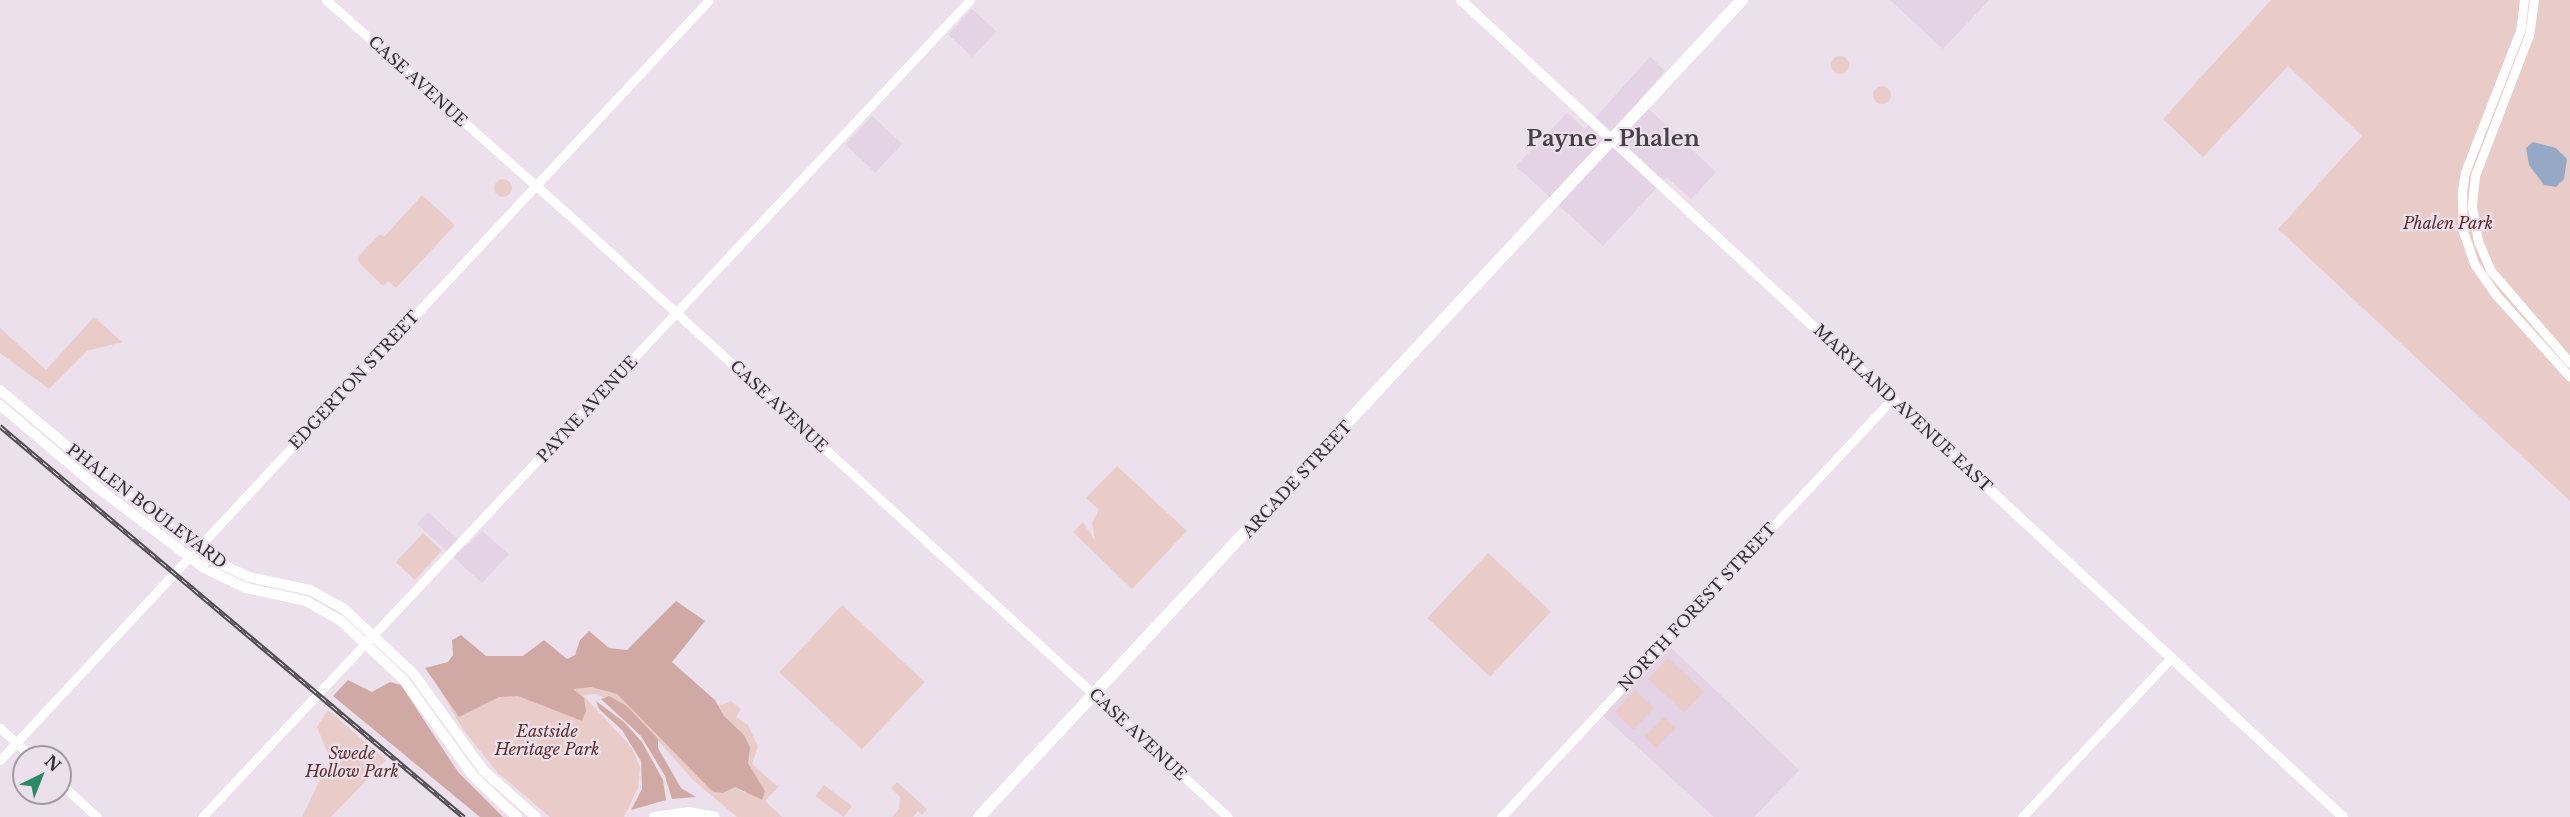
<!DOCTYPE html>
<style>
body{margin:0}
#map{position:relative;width:2570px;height:817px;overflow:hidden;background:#ebe0ec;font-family:"Libre Baskerville",serif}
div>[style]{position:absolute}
.built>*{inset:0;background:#e3d3e4;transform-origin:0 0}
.green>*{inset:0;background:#e9ccc8;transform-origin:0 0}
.round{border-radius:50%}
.forest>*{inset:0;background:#d1a9a4}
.water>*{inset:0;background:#95a8c5}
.tertiary>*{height:9px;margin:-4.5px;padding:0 4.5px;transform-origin:4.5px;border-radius:4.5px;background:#fff}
.secondary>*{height:10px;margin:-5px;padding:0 5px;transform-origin:5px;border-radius:5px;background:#fff}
.primary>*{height:12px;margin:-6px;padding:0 6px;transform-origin:6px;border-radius:6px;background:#fff}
.rail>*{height:4.5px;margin-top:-2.25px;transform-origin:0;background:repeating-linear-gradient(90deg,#ebe0ec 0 7px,#504b51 0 14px);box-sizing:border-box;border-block:2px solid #504b51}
span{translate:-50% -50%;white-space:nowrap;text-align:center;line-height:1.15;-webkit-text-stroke:4.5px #ebe0ec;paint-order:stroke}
.street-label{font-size:16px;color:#343035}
.park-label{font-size:16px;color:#602c27;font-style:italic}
.district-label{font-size:22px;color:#483f49;font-weight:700}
.north{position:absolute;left:12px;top:745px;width:60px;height:60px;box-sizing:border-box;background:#ebe0ec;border:2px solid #a29aa3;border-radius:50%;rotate:43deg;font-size:16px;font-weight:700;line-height:24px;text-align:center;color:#343035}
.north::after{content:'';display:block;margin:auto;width:21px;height:27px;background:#298b65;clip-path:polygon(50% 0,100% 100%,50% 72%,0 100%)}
</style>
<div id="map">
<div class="built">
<i style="clip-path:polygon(1890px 0,1989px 0,1943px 49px)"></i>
<i style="left:972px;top:9px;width:33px;height:35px;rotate:43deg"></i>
<i style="clip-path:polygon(1650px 57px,1665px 71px,1639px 100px,1716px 172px,1691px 199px,1667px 177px,1603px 246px,1516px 166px,1567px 113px,1585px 129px)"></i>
<i style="left:872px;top:116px;width:41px;height:39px;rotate:43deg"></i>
<i style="clip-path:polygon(428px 512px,466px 547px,482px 531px,509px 554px,482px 583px,417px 524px)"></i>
<i style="clip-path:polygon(1665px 642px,1799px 770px,1754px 817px,1714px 817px,1599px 712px)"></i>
</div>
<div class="green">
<i style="clip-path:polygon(2271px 0,2570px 0,2570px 501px,2278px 229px,2362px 136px,2288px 66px,2203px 157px,2163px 119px)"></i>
<i class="round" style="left:1831px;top:56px;width:18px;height:18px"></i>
<i class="round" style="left:1873px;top:86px;width:18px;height:18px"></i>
<i class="round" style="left:494px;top:179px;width:18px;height:18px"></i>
<i style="clip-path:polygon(422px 195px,455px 225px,396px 288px,388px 281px,383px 286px,359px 263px,358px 257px,380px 234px,384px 237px)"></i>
<i style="clip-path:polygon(94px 317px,122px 342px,87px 351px,49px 389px,0 353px,0 328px,46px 370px)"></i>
<i style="clip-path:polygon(1117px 466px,1187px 531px,1132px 589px,1073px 532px,1083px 522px,1095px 540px,1092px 523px,1099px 510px,1086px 498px)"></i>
<i style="left:423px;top:533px;width:26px;height:40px;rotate:43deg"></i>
<i style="left:1488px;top:553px;width:86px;height:89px;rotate:43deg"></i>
<i style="left:842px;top:605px;width:113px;height:92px;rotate:43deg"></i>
<i style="left:1668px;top:658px;width:49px;height:29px;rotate:43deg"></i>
<i style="clip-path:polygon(464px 685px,591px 687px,617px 694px,713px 792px,723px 793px,735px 787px,745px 793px,765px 791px,748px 763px,744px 735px,724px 716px,719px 706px,731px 701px,741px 709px,736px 717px,748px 725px,758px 747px,752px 764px,777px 786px,781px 784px,765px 801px,782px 817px,737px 817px,693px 780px,627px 706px,595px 694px,583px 695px,632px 748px,640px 767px,638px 788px,624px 817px,550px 817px,498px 773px,462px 728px,442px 693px)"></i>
<i style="left:1635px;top:690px;width:26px;height:30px;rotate:43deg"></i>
<i style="clip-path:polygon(328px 710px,386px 760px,331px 817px,302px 817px,330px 759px,317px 727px)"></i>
<i style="left:1664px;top:717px;width:16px;height:28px;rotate:45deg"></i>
<i style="clip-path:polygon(897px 782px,927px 809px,922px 815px,918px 811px,913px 817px,892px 817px,899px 809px,900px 797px,891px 788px)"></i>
<i style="left:824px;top:785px;width:35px;height:14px;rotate:37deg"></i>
</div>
<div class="forest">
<i style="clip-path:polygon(676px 601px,705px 621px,672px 662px,715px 700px,724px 716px,744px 735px,750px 747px,748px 763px,765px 791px,762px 800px,735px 787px,723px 793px,713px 792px,617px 694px,591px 687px,573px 689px,584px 698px,586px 711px,582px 721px,518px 696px,499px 697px,459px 717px,425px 668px,448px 662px,453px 655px,452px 640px,461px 635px,486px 656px,523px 656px,544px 640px,567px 659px,575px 655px,580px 640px,589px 631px,609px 648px,627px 650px)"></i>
<i style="clip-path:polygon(348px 680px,372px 692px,390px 682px,401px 685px,458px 772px,503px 817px,480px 817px,333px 696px)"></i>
<i style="clip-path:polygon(609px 696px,627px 706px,658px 739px,658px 748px,681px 788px,696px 797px,672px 799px,665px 776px,641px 736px,601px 699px)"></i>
<i style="clip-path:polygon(596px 701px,624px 722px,642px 742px,663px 780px,666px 800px,631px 810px,642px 789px,641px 761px,622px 730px,599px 709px)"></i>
</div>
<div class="water">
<i style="clip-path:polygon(2533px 142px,2556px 148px,2567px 159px,2564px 179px,2556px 187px,2544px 185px,2529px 165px,2526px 148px)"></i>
</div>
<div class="tertiary">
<i style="left:326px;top:0;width:322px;rotate:41.5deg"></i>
<i style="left:567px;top:213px;width:895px;rotate:42.42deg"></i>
<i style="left:2524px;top:0;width:31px;rotate:97deg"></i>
<i style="left:2520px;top:31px;width:151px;rotate:111.3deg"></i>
<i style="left:2465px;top:172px;width:20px;rotate:99deg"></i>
<i style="left:2462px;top:192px;width:39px;rotate:89deg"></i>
<i style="left:2463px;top:231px;width:36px;rotate:71deg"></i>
<i style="left:2475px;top:265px;width:37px;rotate:55deg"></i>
<i style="left:2496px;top:295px;width:110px;rotate:47.9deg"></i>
<i style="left:2534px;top:0;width:35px;rotate:98deg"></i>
<i style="left:2529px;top:35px;width:151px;rotate:111deg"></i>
<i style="left:2475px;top:176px;width:31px;rotate:96deg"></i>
<i style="left:2472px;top:207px;width:35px;rotate:80deg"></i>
<i style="left:2478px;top:241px;width:33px;rotate:67deg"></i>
<i style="left:2491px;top:271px;width:121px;rotate:49.3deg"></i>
<i style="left:0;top:728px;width:43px;rotate:42.2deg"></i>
<i style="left:0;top:760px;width:1039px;rotate:-46.99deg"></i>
<i style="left:60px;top:783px;width:50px;rotate:42.6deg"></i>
<i style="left:202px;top:817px;width:1121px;rotate:-46.77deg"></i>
<i style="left:1501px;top:817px;width:574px;rotate:-46.91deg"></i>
<i style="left:2022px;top:817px;width:218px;rotate:-46.9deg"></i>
</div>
<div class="secondary">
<i style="left:1461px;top:0;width:1202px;rotate:42.81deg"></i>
<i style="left:0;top:390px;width:137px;rotate:40deg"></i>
<i style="left:105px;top:478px;width:133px;rotate:37.6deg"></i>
<i style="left:210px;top:559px;width:43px;rotate:24.8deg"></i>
<i style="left:249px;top:577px;width:62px;rotate:12deg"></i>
<i style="left:310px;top:590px;width:38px;rotate:29deg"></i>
<i style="left:343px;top:608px;width:96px;rotate:42.9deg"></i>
<i style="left:413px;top:673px;width:121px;rotate:54.1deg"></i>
<i style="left:484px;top:771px;width:69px;rotate:41.5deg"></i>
<i style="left:0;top:405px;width:128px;rotate:40.3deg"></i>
<i style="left:98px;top:488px;width:133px;rotate:37deg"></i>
<i style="left:204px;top:568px;width:47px;rotate:25.5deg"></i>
<i style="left:246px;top:588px;width:61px;rotate:12.2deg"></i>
<i style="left:306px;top:601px;width:40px;rotate:29.7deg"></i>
<i style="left:341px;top:621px;width:85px;rotate:43.1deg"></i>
<i style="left:403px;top:679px;width:121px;rotate:54.1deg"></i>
<i style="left:474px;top:777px;width:59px;rotate:42.9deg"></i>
<i style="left:654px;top:817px;width:34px;rotate:-8deg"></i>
<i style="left:688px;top:812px;width:27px;rotate:10deg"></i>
</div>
<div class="primary">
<i style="left:979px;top:817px;width:1118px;rotate:-46.96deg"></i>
</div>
<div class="rail">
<i style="left:0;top:426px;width:607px;rotate:40.12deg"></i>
</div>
<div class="street-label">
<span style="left:418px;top:81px;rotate:42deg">CASE AVENUE</span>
<span style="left:354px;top:380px;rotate:-47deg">EDGERTON STREET</span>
<span style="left:779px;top:406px;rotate:43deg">CASE AVENUE</span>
<span style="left:1903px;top:408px;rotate:43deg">MARYLAND AVENUE EAST</span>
<span style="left:587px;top:409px;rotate:-47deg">PAYNE AVENUE</span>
<span style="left:1297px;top:479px;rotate:-47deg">ARCADE STREET</span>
<span style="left:147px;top:506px;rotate:37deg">PHALEN BOULEVARD</span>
<span style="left:1697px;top:607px;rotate:-47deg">NORTH FOREST STREET</span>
<span style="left:1138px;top:734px;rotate:43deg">CASE AVENUE</span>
</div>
<div class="park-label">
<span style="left:2448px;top:223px">Phalen Park</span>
<span style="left:547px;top:740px">Eastside<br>Heritage Park</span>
<span style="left:352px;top:762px">Swede<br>Hollow Park</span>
</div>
<div class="district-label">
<span style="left:1613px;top:139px">Payne - Phalen</span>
</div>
<div class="north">N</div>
</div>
